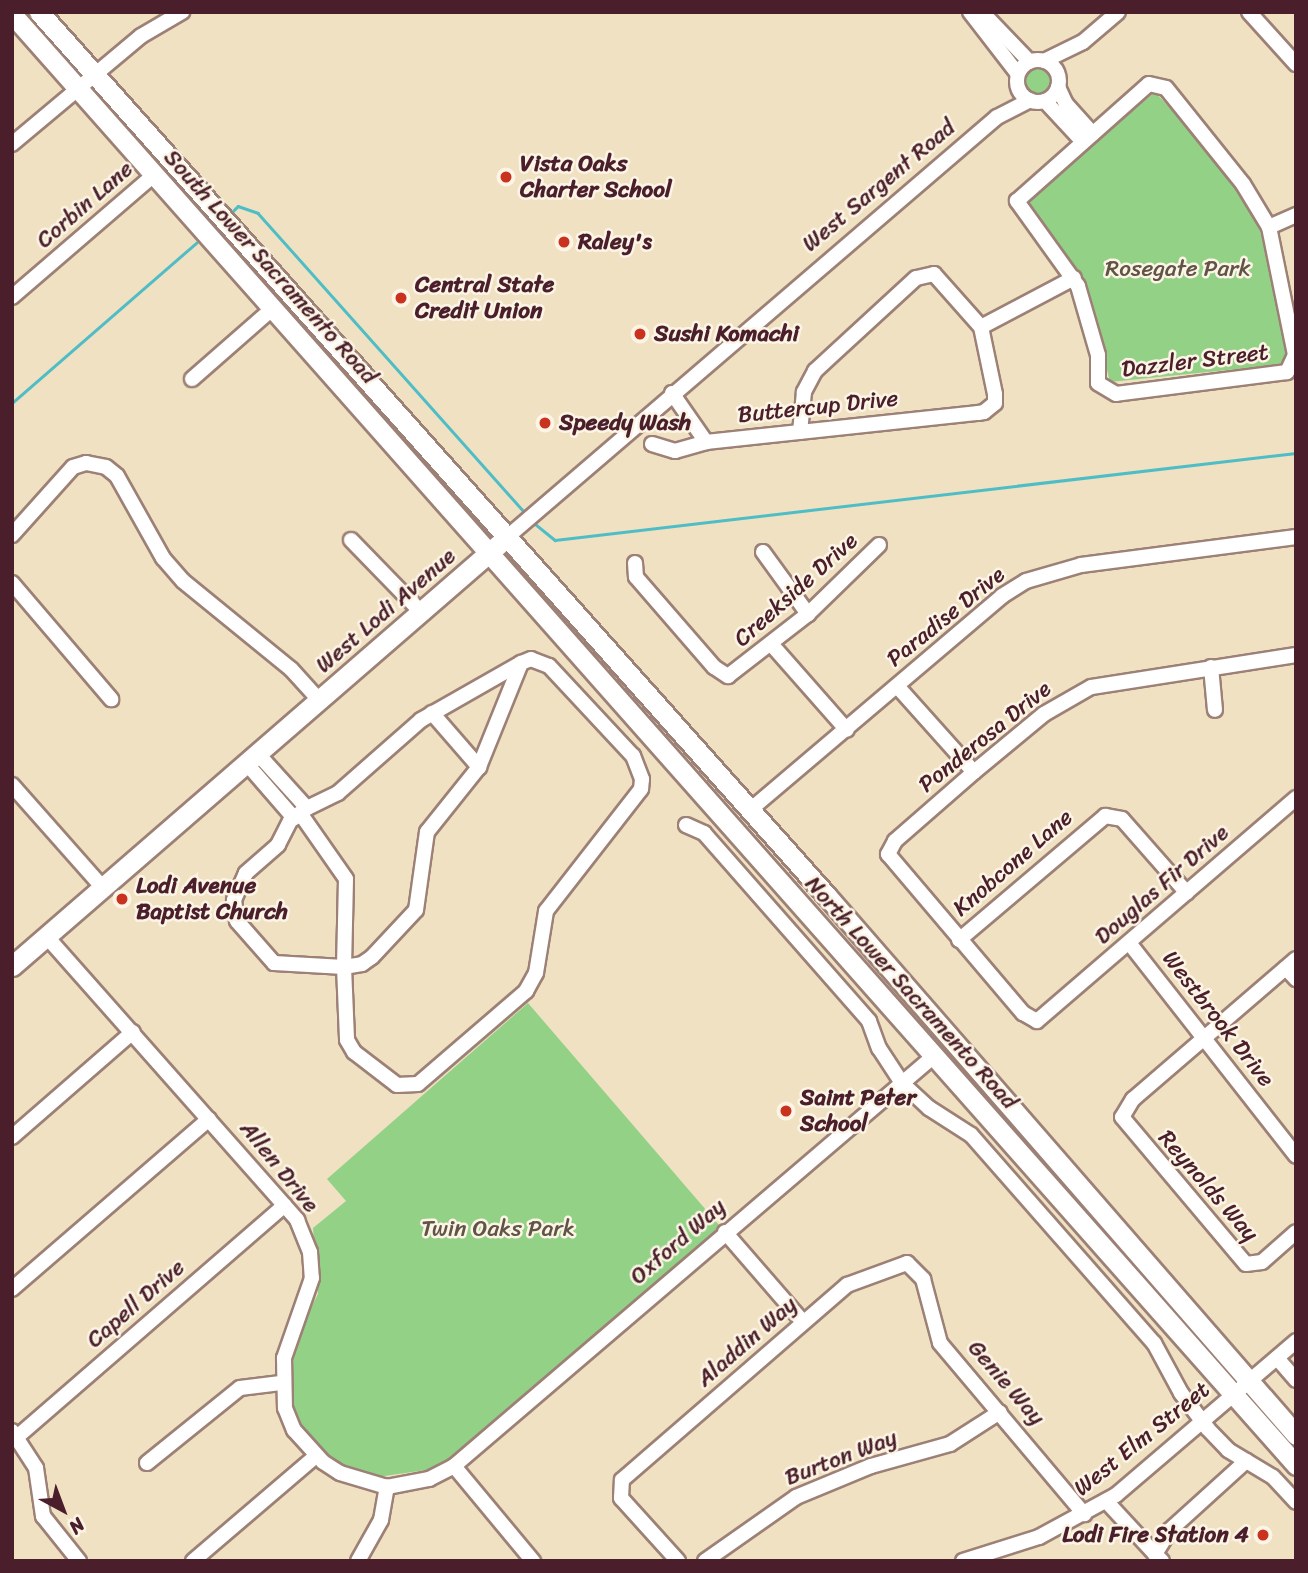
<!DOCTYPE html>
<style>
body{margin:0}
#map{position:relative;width:1308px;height:1573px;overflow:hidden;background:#f0e1c2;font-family:Sriracha,sans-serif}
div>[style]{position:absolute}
.green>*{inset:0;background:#93d187}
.round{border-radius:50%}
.stream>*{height:2.5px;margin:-1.25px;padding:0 1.25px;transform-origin:1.25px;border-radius:1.25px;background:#4fbdc5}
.roads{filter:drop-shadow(2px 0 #9d8076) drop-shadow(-2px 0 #9d8076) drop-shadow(0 2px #9d8076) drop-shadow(0 -2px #9d8076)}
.minor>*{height:14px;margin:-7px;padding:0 7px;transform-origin:7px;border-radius:7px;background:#fff}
.minor>.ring{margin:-7px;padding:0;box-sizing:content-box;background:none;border:14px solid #fff;border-radius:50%}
.major>*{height:19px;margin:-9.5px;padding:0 9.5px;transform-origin:9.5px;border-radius:9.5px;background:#fff}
.dots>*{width:19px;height:19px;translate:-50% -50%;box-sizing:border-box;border:4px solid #fcf5e5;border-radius:50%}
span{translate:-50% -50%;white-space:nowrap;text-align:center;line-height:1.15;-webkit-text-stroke:5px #fcf5e5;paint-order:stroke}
.poi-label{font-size:23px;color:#4a1f2b;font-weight:700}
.left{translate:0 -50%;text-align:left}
.right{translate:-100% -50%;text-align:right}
.street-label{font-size:23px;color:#4a1f2b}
.park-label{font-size:23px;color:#605447}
.frame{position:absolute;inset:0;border:14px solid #4a1f2b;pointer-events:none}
.north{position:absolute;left:28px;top:1475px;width:70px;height:70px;-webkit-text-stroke:5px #fcf5e5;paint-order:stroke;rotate:139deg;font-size:19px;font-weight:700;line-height:28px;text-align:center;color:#4a1f2b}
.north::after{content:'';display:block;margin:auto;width:24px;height:32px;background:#4a1f2b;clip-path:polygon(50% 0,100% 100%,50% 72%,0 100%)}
</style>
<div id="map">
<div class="green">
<i class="round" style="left:1026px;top:69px;width:24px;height:24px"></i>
<i style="clip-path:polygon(1155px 92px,1223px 165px,1255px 215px,1277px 286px,1285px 350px,1285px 359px,1278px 365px,1110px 382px,1085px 283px,1029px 206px,1033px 194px)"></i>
<i style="clip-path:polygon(528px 1003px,725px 1232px,454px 1466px,357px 1480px,291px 1423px,284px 1358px,318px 1294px,313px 1228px,346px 1201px,327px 1179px)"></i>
</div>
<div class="stream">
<i style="left:232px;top:212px;width:8px;rotate:-45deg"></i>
<i style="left:238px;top:206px;width:21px;rotate:19deg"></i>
<i style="left:258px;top:213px;width:404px;rotate:48.3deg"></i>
<i style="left:12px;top:403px;width:244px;rotate:-41deg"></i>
<i style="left:534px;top:523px;width:27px;rotate:39deg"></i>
<i style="left:555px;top:540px;width:746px;rotate:-6.7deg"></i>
</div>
<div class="roads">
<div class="minor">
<i style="left:970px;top:12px;width:78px;rotate:52.3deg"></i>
<i style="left:982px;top:12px;width:69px;rotate:46.2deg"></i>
<i style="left:1249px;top:12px;width:70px;rotate:47.9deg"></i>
<i class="ring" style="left:1017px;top:60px;width:28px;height:28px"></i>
<i style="left:1044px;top:61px;width:43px;rotate:-26deg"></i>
<i style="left:1083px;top:42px;width:46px;rotate:-40.6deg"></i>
<i style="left:1149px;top:84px;width:17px;rotate:13deg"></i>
<i style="left:1166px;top:88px;width:123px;rotate:51.3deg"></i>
<i style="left:1243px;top:184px;width:50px;rotate:58.8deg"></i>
<i style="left:1269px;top:227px;width:131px;rotate:78.5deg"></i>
<i style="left:1295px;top:355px;width:19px;rotate:115deg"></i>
<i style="left:1287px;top:372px;width:172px;rotate:172.7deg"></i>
<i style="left:1116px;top:394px;width:21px;rotate:-149deg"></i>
<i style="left:1098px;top:383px;width:28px;rotate:-90deg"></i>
<i style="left:1098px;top:355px;width:72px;rotate:-106.2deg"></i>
<i style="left:1078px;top:286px;width:105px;rotate:-125.7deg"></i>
<i style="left:1017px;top:201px;width:176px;rotate:-41.6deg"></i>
<i style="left:1058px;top:87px;width:19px;rotate:65deg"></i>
<i style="left:1066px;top:104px;width:40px;rotate:48deg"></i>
<i style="left:1045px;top:101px;width:56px;rotate:47.2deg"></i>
<i style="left:12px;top:144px;width:168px;rotate:-39.9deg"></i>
<i style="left:141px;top:36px;width:48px;rotate:-30.3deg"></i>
<i style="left:1269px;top:227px;width:30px;rotate:-24deg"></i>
<i style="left:12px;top:297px;width:189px;rotate:-40.7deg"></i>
<i style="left:981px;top:327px;width:105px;rotate:-27.8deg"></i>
<i style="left:192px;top:379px;width:108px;rotate:-41.2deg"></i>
<i style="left:672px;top:393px;width:60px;rotate:55.2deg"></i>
<i style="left:652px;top:444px;width:24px;rotate:17deg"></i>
<i style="left:675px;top:451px;width:32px;rotate:-16deg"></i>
<i style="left:706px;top:442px;width:274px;rotate:-6.1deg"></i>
<i style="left:978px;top:413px;width:6px;rotate:-9deg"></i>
<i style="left:984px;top:412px;width:14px;rotate:-39deg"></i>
<i style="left:995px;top:403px;width:9px;rotate:-90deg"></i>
<i style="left:995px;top:394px;width:68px;rotate:-101.8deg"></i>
<i style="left:981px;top:327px;width:71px;rotate:-131.6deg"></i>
<i style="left:934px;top:274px;width:18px;rotate:167deg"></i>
<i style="left:916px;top:278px;width:137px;rotate:137.4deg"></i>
<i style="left:815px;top:371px;width:24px;rotate:118deg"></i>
<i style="left:804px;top:392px;width:40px;rotate:95.7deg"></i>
<i style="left:12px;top:535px;width:91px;rotate:-48.1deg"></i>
<i style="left:73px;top:467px;width:14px;rotate:-17deg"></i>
<i style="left:86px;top:463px;width:20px;rotate:11deg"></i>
<i style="left:106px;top:467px;width:14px;rotate:39deg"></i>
<i style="left:117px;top:476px;width:94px;rotate:60.7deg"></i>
<i style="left:163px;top:558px;width:30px;rotate:49deg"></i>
<i style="left:183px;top:581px;width:139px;rotate:39.2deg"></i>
<i style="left:291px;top:669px;width:43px;rotate:47.8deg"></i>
<i style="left:505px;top:539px;width:648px;rotate:-40.62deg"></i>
<i style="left:997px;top:117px;width:37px;rotate:-27deg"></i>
<i style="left:351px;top:540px;width:102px;rotate:45.8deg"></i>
<i style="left:763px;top:552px;width:77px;rotate:54deg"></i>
<i style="left:635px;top:563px;width:14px;rotate:86deg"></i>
<i style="left:636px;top:577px;width:119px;rotate:49.1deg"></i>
<i style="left:714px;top:667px;width:17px;rotate:33deg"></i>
<i style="left:728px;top:676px;width:101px;rotate:-37.8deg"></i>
<i style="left:808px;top:614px;width:99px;rotate:-44.2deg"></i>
<i style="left:12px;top:583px;width:153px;rotate:49.5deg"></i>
<i style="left:772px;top:645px;width:113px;rotate:48.6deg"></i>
<i style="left:1296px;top:655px;width:207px;rotate:171.1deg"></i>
<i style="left:1091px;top:687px;width:54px;rotate:150.1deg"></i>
<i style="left:1044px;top:714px;width:91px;rotate:140.4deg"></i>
<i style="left:974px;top:772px;width:105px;rotate:138.9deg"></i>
<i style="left:895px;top:841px;width:15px;rotate:118deg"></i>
<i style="left:888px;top:854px;width:209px;rotate:49.7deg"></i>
<i style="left:1023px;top:1013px;width:16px;rotate:30deg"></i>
<i style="left:1037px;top:1021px;width:342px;rotate:-40.7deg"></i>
<i style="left:1211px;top:667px;width:43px;rotate:84.7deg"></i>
<i style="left:897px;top:686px;width:115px;rotate:48.2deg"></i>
<i style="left:432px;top:713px;width:72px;rotate:49deg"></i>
<i style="left:258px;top:754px;width:73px;rotate:47.8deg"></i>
<i style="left:247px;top:764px;width:72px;rotate:49deg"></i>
<i style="left:12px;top:785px;width:137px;rotate:48.5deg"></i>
<i style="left:750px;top:810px;width:331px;rotate:-40.3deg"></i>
<i style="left:1002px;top:596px;width:28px;rotate:-32deg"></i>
<i style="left:1026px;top:581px;width:57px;rotate:-16.2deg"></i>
<i style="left:1081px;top:565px;width:217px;rotate:-7.4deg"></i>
<i style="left:300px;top:813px;width:80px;rotate:55.1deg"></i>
<i style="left:346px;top:879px;width:88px;rotate:91.3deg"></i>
<i style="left:344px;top:967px;width:73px;rotate:87.6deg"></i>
<i style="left:347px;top:1040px;width:14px;rotate:60deg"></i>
<i style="left:354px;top:1052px;width:54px;rotate:37.5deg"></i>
<i style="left:397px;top:1085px;width:21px;rotate:-3deg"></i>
<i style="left:418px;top:1084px;width:143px;rotate:-40.7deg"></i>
<i style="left:526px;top:991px;width:21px;rotate:-61deg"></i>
<i style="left:536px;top:973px;width:63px;rotate:-80.8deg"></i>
<i style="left:546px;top:911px;width:155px;rotate:-52.1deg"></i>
<i style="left:641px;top:789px;width:10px;rotate:-84deg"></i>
<i style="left:642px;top:779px;width:25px;rotate:-111deg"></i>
<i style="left:633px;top:756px;width:123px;rotate:-133deg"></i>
<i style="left:549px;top:666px;width:19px;rotate:-159deg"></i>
<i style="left:531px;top:659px;width:11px;rotate:158deg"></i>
<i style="left:521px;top:663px;width:115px;rotate:150.3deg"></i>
<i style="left:421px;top:720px;width:111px;rotate:138.7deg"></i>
<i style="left:338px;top:793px;width:34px;rotate:154deg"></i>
<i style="left:307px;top:808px;width:21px;rotate:143deg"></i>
<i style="left:290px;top:821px;width:27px;rotate:117deg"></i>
<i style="left:278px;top:845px;width:43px;rotate:138.8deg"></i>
<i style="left:246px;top:873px;width:30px;rotate:114deg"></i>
<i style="left:234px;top:900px;width:21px;rotate:82deg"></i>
<i style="left:237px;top:921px;width:56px;rotate:48.6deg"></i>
<i style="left:274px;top:963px;width:70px;rotate:3.3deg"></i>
<i style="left:344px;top:967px;width:18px;rotate:-9deg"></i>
<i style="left:362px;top:964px;width:12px;rotate:-35deg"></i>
<i style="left:372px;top:957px;width:64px;rotate:-46.9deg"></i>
<i style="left:416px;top:910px;width:79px;rotate:-82deg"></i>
<i style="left:427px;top:832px;width:83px;rotate:-51.3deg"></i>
<i style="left:479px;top:767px;width:112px;rotate:-68deg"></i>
<i style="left:686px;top:825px;width:20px;rotate:24deg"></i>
<i style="left:704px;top:833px;width:250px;rotate:48.7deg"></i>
<i style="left:869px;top:1021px;width:29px;rotate:70deg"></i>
<i style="left:879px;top:1048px;width:42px;rotate:56.7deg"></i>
<i style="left:902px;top:1083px;width:37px;rotate:43deg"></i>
<i style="left:929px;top:1108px;width:50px;rotate:32.7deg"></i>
<i style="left:971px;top:1135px;width:277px;rotate:48.7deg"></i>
<i style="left:1154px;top:1343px;width:57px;rotate:61.6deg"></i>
<i style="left:1181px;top:1393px;width:45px;rotate:53.1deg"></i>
<i style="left:1208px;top:1429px;width:29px;rotate:46deg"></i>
<i style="left:1228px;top:1450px;width:52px;rotate:31deg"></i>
<i style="left:1273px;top:1477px;width:34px;rotate:47deg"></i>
<i style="left:47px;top:937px;width:378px;rotate:48.5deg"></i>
<i style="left:297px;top:1220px;width:35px;rotate:68deg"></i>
<i style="left:310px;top:1252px;width:26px;rotate:86deg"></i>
<i style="left:312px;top:1278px;width:85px;rotate:109.3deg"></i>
<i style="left:284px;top:1358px;width:50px;rotate:88.9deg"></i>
<i style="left:285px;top:1408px;width:24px;rotate:68deg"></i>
<i style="left:294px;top:1430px;width:43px;rotate:47.8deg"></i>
<i style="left:323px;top:1462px;width:20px;rotate:33deg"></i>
<i style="left:340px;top:1473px;width:49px;rotate:16.6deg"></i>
<i style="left:387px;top:1487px;width:43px;rotate:-10.8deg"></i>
<i style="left:429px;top:1479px;width:28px;rotate:-27deg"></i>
<i style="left:454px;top:1466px;width:633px;rotate:-40.51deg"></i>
<i style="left:959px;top:940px;width:192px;rotate:-40.3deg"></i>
<i style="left:1105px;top:816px;width:17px;rotate:10deg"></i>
<i style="left:1122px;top:819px;width:98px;rotate:48.7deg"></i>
<i style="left:1130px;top:944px;width:269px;rotate:51.9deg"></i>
<i style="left:1296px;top:959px;width:215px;rotate:139.3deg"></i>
<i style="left:1133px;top:1099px;width:21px;rotate:121deg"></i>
<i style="left:1122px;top:1117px;width:192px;rotate:49.9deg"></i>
<i style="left:1246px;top:1264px;width:16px;rotate:-7deg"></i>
<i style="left:1262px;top:1262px;width:45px;rotate:-41.4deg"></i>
<i style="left:1286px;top:968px;width:15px;rotate:48deg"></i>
<i style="left:12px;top:1137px;width:160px;rotate:-41deg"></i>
<i style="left:725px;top:1232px;width:119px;rotate:49.1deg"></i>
<i style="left:12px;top:1289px;width:260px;rotate:-40.8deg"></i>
<i style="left:1277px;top:1358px;width:29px;rotate:49deg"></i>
<i style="left:12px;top:1431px;width:44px;rotate:57deg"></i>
<i style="left:36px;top:1468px;width:49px;rotate:81.7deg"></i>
<i style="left:43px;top:1516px;width:58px;rotate:51.3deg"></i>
<i style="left:17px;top:1437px;width:354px;rotate:-40.9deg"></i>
<i style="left:147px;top:1463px;width:119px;rotate:-38.9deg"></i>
<i style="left:240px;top:1388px;width:41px;rotate:-7deg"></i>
<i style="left:454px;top:1466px;width:124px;rotate:50.3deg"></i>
<i style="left:1106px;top:1501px;width:72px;rotate:47.2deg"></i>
<i style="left:193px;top:1561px;width:162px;rotate:-40.5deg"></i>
<i style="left:358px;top:1561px;width:47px;rotate:-60.7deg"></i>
<i style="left:381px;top:1520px;width:34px;rotate:-80deg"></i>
<i style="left:678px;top:1561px;width:85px;rotate:-132.1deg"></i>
<i style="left:621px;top:1498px;width:18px;rotate:-87deg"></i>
<i style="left:622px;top:1480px;width:298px;rotate:-40.9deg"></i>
<i style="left:847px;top:1285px;width:64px;rotate:-20.1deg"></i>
<i style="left:907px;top:1263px;width:23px;rotate:45deg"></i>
<i style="left:923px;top:1279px;width:66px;rotate:75.1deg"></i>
<i style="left:940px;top:1343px;width:224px;rotate:49.9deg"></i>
<i style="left:705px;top:1561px;width:111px;rotate:-35.1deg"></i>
<i style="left:796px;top:1497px;width:81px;rotate:-22.5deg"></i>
<i style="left:871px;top:1466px;width:82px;rotate:-15.6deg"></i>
<i style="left:950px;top:1444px;width:59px;rotate:-32.6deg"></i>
<i style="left:963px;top:1561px;width:80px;rotate:-17.5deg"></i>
<i style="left:1039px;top:1537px;width:88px;rotate:-28.6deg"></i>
<i style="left:1116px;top:1495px;width:237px;rotate:-40.5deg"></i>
<i style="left:1162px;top:1561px;width:10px;rotate:-135deg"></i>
<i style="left:1155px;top:1554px;width:28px;rotate:-58deg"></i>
<i style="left:1170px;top:1530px;width:103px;rotate:-42.2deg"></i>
</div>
<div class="major">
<i style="left:39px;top:12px;width:1183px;rotate:48.29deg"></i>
<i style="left:826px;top:895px;width:716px;rotate:48.96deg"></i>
<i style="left:12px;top:14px;width:1938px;rotate:48.49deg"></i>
<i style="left:12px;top:966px;width:644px;rotate:-40.91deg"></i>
</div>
</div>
<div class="dots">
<i style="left:506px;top:177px;background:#c8321e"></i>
<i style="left:564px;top:242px;background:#c8321e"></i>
<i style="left:401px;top:298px;background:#c8321e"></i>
<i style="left:640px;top:334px;background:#c8321e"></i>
<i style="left:545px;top:423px;background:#c8321e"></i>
<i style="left:122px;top:899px;background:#c8321e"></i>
<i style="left:786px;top:1111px;background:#c8321e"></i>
<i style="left:1263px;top:1535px;background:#c8321e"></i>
</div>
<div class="poi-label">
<span class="left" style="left:520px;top:177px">Vista Oaks<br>Charter School</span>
<span class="left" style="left:578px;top:242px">Raley's</span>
<span class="left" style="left:415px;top:298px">Central State<br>Credit Union</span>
<span class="left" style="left:654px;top:334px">Sushi Komachi</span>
<span class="left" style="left:559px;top:423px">Speedy Wash</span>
<span class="left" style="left:136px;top:899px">Lodi Avenue<br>Baptist Church</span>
<span class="left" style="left:800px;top:1111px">Saint Peter<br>School</span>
<span class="right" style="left:1249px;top:1535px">Lodi Fire Station 4</span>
</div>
<div class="street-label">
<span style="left:879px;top:186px;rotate:-40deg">West Sargent Road</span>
<span style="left:85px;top:205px;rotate:-41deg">Corbin Lane</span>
<span style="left:270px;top:267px;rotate:48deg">South Lower Sacramento Road</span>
<span style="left:1195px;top:361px;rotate:-7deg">Dazzler Street</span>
<span style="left:818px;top:407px;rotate:-6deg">Buttercup Drive</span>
<span style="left:796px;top:590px;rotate:-42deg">Creekside Drive</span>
<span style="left:386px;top:611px;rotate:-41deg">West Lodi Avenue</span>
<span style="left:946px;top:617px;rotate:-39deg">Paradise Drive</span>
<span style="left:985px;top:737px;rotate:-39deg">Ponderosa Drive</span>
<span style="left:1013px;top:863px;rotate:-41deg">Knobcone Lane</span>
<span style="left:1162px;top:885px;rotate:-41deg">Douglas Fir Drive</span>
<span style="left:911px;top:993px;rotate:48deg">North Lower Sacramento Road</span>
<span style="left:1218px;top:1019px;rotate:52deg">Westbrook Drive</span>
<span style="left:279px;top:1167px;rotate:51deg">Allen Drive</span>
<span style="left:1208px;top:1186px;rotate:49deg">Reynolds Way</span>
<span style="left:678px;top:1242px;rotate:-41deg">Oxford Way</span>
<span style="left:136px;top:1304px;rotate:-41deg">Capell Drive</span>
<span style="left:747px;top:1342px;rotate:-41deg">Aladdin Way</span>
<span style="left:1006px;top:1383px;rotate:49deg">Genie Way</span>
<span style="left:1142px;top:1439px;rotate:-39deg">West Elm Street</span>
<span style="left:841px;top:1458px;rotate:-21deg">Burton Way</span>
</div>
<div class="park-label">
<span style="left:1178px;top:269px">Rosegate Park</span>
<span style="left:498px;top:1229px">Twin Oaks Park</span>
</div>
<div class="frame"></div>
<div class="north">N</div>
</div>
